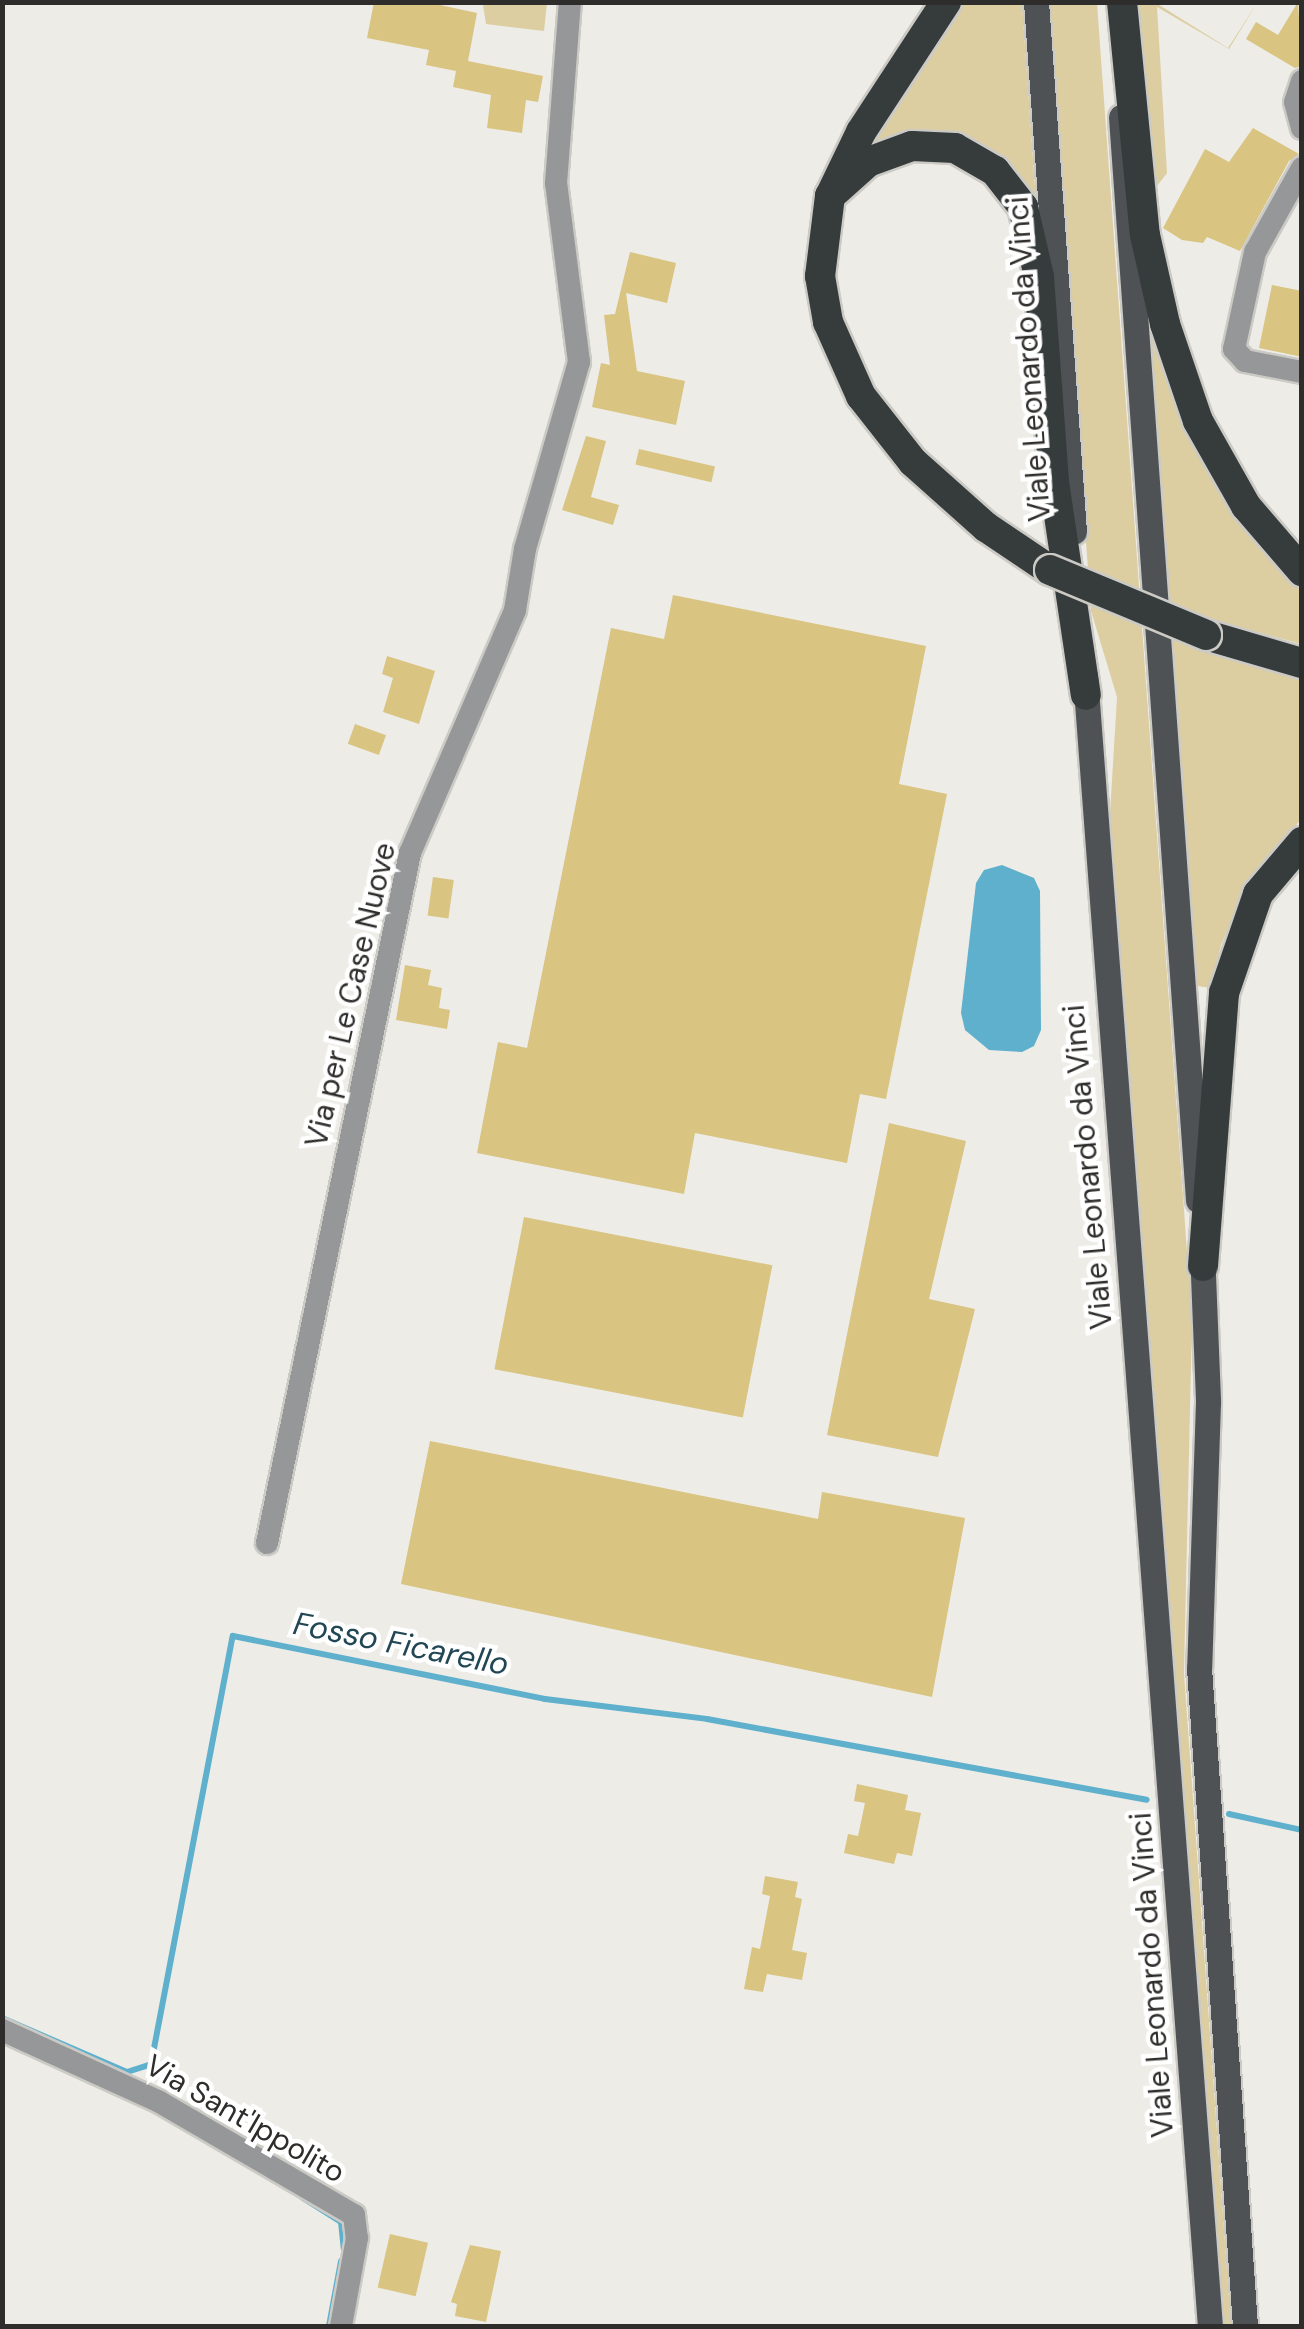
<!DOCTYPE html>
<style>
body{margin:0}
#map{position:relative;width:1304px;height:2329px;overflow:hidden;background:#edece7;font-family:"DM Sans",sans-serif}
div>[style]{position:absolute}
.green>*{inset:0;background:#ddcea2}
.water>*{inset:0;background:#5fb0cc}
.stream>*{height:6px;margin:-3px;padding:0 3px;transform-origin:3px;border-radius:3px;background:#5fb0cc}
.building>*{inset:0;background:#d9c481;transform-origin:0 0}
.roads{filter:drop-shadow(2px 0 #cbcac5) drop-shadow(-2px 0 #cbcac5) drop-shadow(0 2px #cbcac5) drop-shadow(0 -2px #cbcac5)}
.minor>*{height:22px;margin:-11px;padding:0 11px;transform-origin:11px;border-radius:11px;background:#959798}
.primary>*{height:25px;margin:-12.5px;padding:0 12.5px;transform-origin:12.5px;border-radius:12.5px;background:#4e5254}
.motorway>*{height:30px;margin:-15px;padding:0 15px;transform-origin:15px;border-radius:15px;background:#363b3c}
.bridges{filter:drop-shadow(2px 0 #cbcac5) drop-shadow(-2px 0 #cbcac5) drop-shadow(0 2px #cbcac5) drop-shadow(0 -2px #cbcac5)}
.motorway-bridge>*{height:30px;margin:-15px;padding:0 15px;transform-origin:15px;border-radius:15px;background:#363b3c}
span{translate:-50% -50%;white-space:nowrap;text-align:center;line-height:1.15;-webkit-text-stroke:9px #fff;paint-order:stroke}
.street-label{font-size:30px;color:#2e2d2b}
.water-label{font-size:32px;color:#224754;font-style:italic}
.frame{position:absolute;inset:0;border:5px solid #2e2d2b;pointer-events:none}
</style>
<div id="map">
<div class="green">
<i style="clip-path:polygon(471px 3px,547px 3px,544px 31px,486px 24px,483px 5px)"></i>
<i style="clip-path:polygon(956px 3px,1022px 3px,1037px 215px,1005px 168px,864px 147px)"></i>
<i style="clip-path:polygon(1047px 3px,1097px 3px,1192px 1321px,1184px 1673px,1231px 2326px,1223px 2326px,1108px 847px,1117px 697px,1091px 611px)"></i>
<i style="clip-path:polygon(1136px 3px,1156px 3px,1228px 48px,1257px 3px,1229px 49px,1157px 7px,1167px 173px,1154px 190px)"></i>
<i style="clip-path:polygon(1146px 309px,1301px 583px,1301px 644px,1217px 621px,1213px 653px,1301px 679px,1302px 818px,1246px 887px,1221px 945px,1211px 988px,1197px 986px,1194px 958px)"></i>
</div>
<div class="water">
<i style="clip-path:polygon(1002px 865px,1034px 878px,1040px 891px,1041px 1030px,1034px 1046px,1022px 1052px,989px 1050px,965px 1030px,961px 1013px,976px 883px,984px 870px)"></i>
</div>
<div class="stream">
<i style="left:1229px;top:1814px;width:75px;rotate:12.4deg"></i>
<i style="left:2px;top:2018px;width:136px;rotate:23.4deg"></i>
<i style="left:127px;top:2072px;width:25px;rotate:-18deg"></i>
<i style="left:151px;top:2064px;width:436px;rotate:-79.2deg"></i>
<i style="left:233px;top:1636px;width:318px;rotate:11.4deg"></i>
<i style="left:545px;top:1699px;width:163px;rotate:7deg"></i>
<i style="left:707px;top:1719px;width:447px;rotate:10.4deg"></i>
<i style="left:303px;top:2198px;width:45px;rotate:32.3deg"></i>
<i style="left:341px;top:2222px;width:27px;rotate:84deg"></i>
<i style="left:329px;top:2326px;width:66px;rotate:-79.5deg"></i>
</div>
<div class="building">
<i style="clip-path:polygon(374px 2px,426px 2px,477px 13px,468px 61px,543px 76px,538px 102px,526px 100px,522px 133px,487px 128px,491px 95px,453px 87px,456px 71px,426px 65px,429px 50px,367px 38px)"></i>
<i style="clip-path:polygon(1298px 2px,1302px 66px,1295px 68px,1246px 39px,1256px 22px,1278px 35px)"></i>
<i style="clip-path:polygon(1253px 128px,1299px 154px,1289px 161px,1240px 251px,1207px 237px,1203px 243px,1182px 240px,1163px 228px,1205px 149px,1229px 162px)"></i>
<i style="clip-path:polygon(630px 252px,676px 263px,667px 303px,626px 293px,637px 371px,685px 381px,676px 425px,592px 407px,601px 363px,610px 365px,604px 315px,615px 314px)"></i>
<i style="clip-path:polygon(1272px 285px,1302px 291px,1302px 357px,1259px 348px)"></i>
<i style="clip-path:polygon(586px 436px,606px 441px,591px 497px,619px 505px,613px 525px,562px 510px)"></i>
<i style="left:639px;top:449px;width:78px;height:16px;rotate:13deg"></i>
<i style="clip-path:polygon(673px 595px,926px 646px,899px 784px,947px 794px,886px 1099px,860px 1094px,847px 1163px,695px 1133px,684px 1194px,477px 1153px,498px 1042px,527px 1048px,611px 628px,664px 639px)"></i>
<i style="clip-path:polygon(387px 656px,435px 671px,419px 724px,383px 712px,393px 678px,382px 674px)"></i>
<i style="left:355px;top:724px;width:33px;height:21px;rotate:20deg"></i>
<i style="left:433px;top:877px;width:21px;height:39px;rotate:8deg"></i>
<i style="clip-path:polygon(405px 965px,431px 970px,428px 985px,442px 988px,439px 1008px,450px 1010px,447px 1029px,396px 1020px)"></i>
<i style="clip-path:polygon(889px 1123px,966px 1141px,929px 1299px,975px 1309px,938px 1457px,827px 1435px)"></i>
<i style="left:524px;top:1217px;width:253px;height:155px;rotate:11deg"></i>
<i style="clip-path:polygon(430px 1441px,818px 1519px,822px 1492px,965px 1518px,932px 1697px,401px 1584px)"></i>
<i style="clip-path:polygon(857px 1784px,908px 1795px,905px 1810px,921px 1813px,912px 1856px,897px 1853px,894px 1864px,844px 1853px,848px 1834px,858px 1836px,865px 1803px,854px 1801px)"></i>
<i style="clip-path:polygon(765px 1876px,798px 1882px,795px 1897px,802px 1899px,792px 1950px,807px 1953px,802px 1980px,767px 1974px,763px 1992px,744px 1989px,752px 1947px,760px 1949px,770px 1896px,762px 1894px)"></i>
<i style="left:390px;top:2234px;width:39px;height:55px;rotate:13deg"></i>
<i style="clip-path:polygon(470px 2245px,501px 2251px,486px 2322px,455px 2316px,457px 2304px,451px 2302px)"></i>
</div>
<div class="roads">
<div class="minor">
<i style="left:1302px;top:81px;width:22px;rotate:108deg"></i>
<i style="left:1295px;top:102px;width:27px;rotate:75deg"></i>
<i style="left:1302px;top:168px;width:96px;rotate:119.2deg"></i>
<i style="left:1255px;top:252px;width:99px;rotate:102.2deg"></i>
<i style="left:1234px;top:349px;width:16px;rotate:47deg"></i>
<i style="left:1245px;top:361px;width:58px;rotate:10.9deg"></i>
<i style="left:267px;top:1543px;width:705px;rotate:-78.29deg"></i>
<i style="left:410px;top:853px;width:265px;rotate:-66.6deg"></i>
<i style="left:515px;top:610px;width:62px;rotate:-80.7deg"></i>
<i style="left:525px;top:549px;width:195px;rotate:-73.9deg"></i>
<i style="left:579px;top:362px;width:180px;rotate:-97.3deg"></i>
<i style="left:556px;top:183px;width:182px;rotate:-85.6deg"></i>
<i style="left:2px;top:2030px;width:171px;rotate:24.5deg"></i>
<i style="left:158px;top:2101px;width:227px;rotate:30.2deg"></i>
<i style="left:354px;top:2215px;width:23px;rotate:83deg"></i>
<i style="left:357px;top:2238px;width:89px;rotate:100.3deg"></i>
</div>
<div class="primary">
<i style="left:1036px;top:2px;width:531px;rotate:85.9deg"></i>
<i style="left:1121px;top:117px;width:1086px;rotate:85.93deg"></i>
<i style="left:1085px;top:676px;width:1655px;rotate:85.67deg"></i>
<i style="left:1202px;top:1250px;width:152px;rotate:87.7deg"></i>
<i style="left:1208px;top:1402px;width:266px;rotate:91.9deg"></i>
<i style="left:1199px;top:1668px;width:660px;rotate:86deg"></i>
</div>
<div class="motorway">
<i style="left:946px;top:2px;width:155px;rotate:123.2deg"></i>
<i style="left:861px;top:132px;width:71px;rotate:115.8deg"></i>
<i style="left:830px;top:196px;width:81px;rotate:97.1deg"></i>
<i style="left:820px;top:276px;width:47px;rotate:80.1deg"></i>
<i style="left:828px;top:322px;width:81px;rotate:66deg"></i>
<i style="left:861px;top:396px;width:84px;rotate:51.8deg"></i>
<i style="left:913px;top:462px;width:98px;rotate:41.7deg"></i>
<i style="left:986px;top:527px;width:77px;rotate:33.9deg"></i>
<i style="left:1122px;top:2px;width:234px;rotate:84.4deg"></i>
<i style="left:1145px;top:235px;width:91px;rotate:77.3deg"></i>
<i style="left:1165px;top:324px;width:102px;rotate:71.2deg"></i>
<i style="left:1198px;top:421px;width:98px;rotate:60.5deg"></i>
<i style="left:1246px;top:506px;width:86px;rotate:49.3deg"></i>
<i style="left:830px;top:196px;width:51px;rotate:-41.8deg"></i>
<i style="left:868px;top:162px;width:47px;rotate:-20deg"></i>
<i style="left:912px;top:146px;width:43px;rotate:2.7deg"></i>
<i style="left:955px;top:148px;width:46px;rotate:29.9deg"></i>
<i style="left:995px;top:171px;width:46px;rotate:52.1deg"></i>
<i style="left:1023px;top:207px;width:72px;rotate:77.1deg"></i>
<i style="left:1039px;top:277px;width:206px;rotate:85.8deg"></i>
<i style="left:1054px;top:482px;width:215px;rotate:81.5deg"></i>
<i style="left:1206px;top:635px;width:100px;rotate:16.3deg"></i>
<i style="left:1203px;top:1266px;width:274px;rotate:-85.6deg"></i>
<i style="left:1224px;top:993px;width:105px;rotate:-71deg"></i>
<i style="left:1258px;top:894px;width:68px;rotate:-49.8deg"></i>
</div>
</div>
<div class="bridges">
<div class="motorway-bridge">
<i style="left:1050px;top:570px;width:169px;rotate:22.6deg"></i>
</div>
</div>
<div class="street-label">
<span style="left:1029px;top:359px;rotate:-94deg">Viale Leonardo da Vinci</span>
<span style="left:351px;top:995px;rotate:-77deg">Via per Le Case Nuove</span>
<span style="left:1088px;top:1167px;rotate:-95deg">Viale Leonardo da Vinci</span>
<span style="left:1152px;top:1975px;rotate:-94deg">Viale Leonardo da Vinci</span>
<span style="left:245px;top:2119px;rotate:30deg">Via Sant'Ippolito</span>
</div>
<div class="water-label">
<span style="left:401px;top:1644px;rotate:11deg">Fosso Ficarello</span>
</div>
<div class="frame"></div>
</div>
